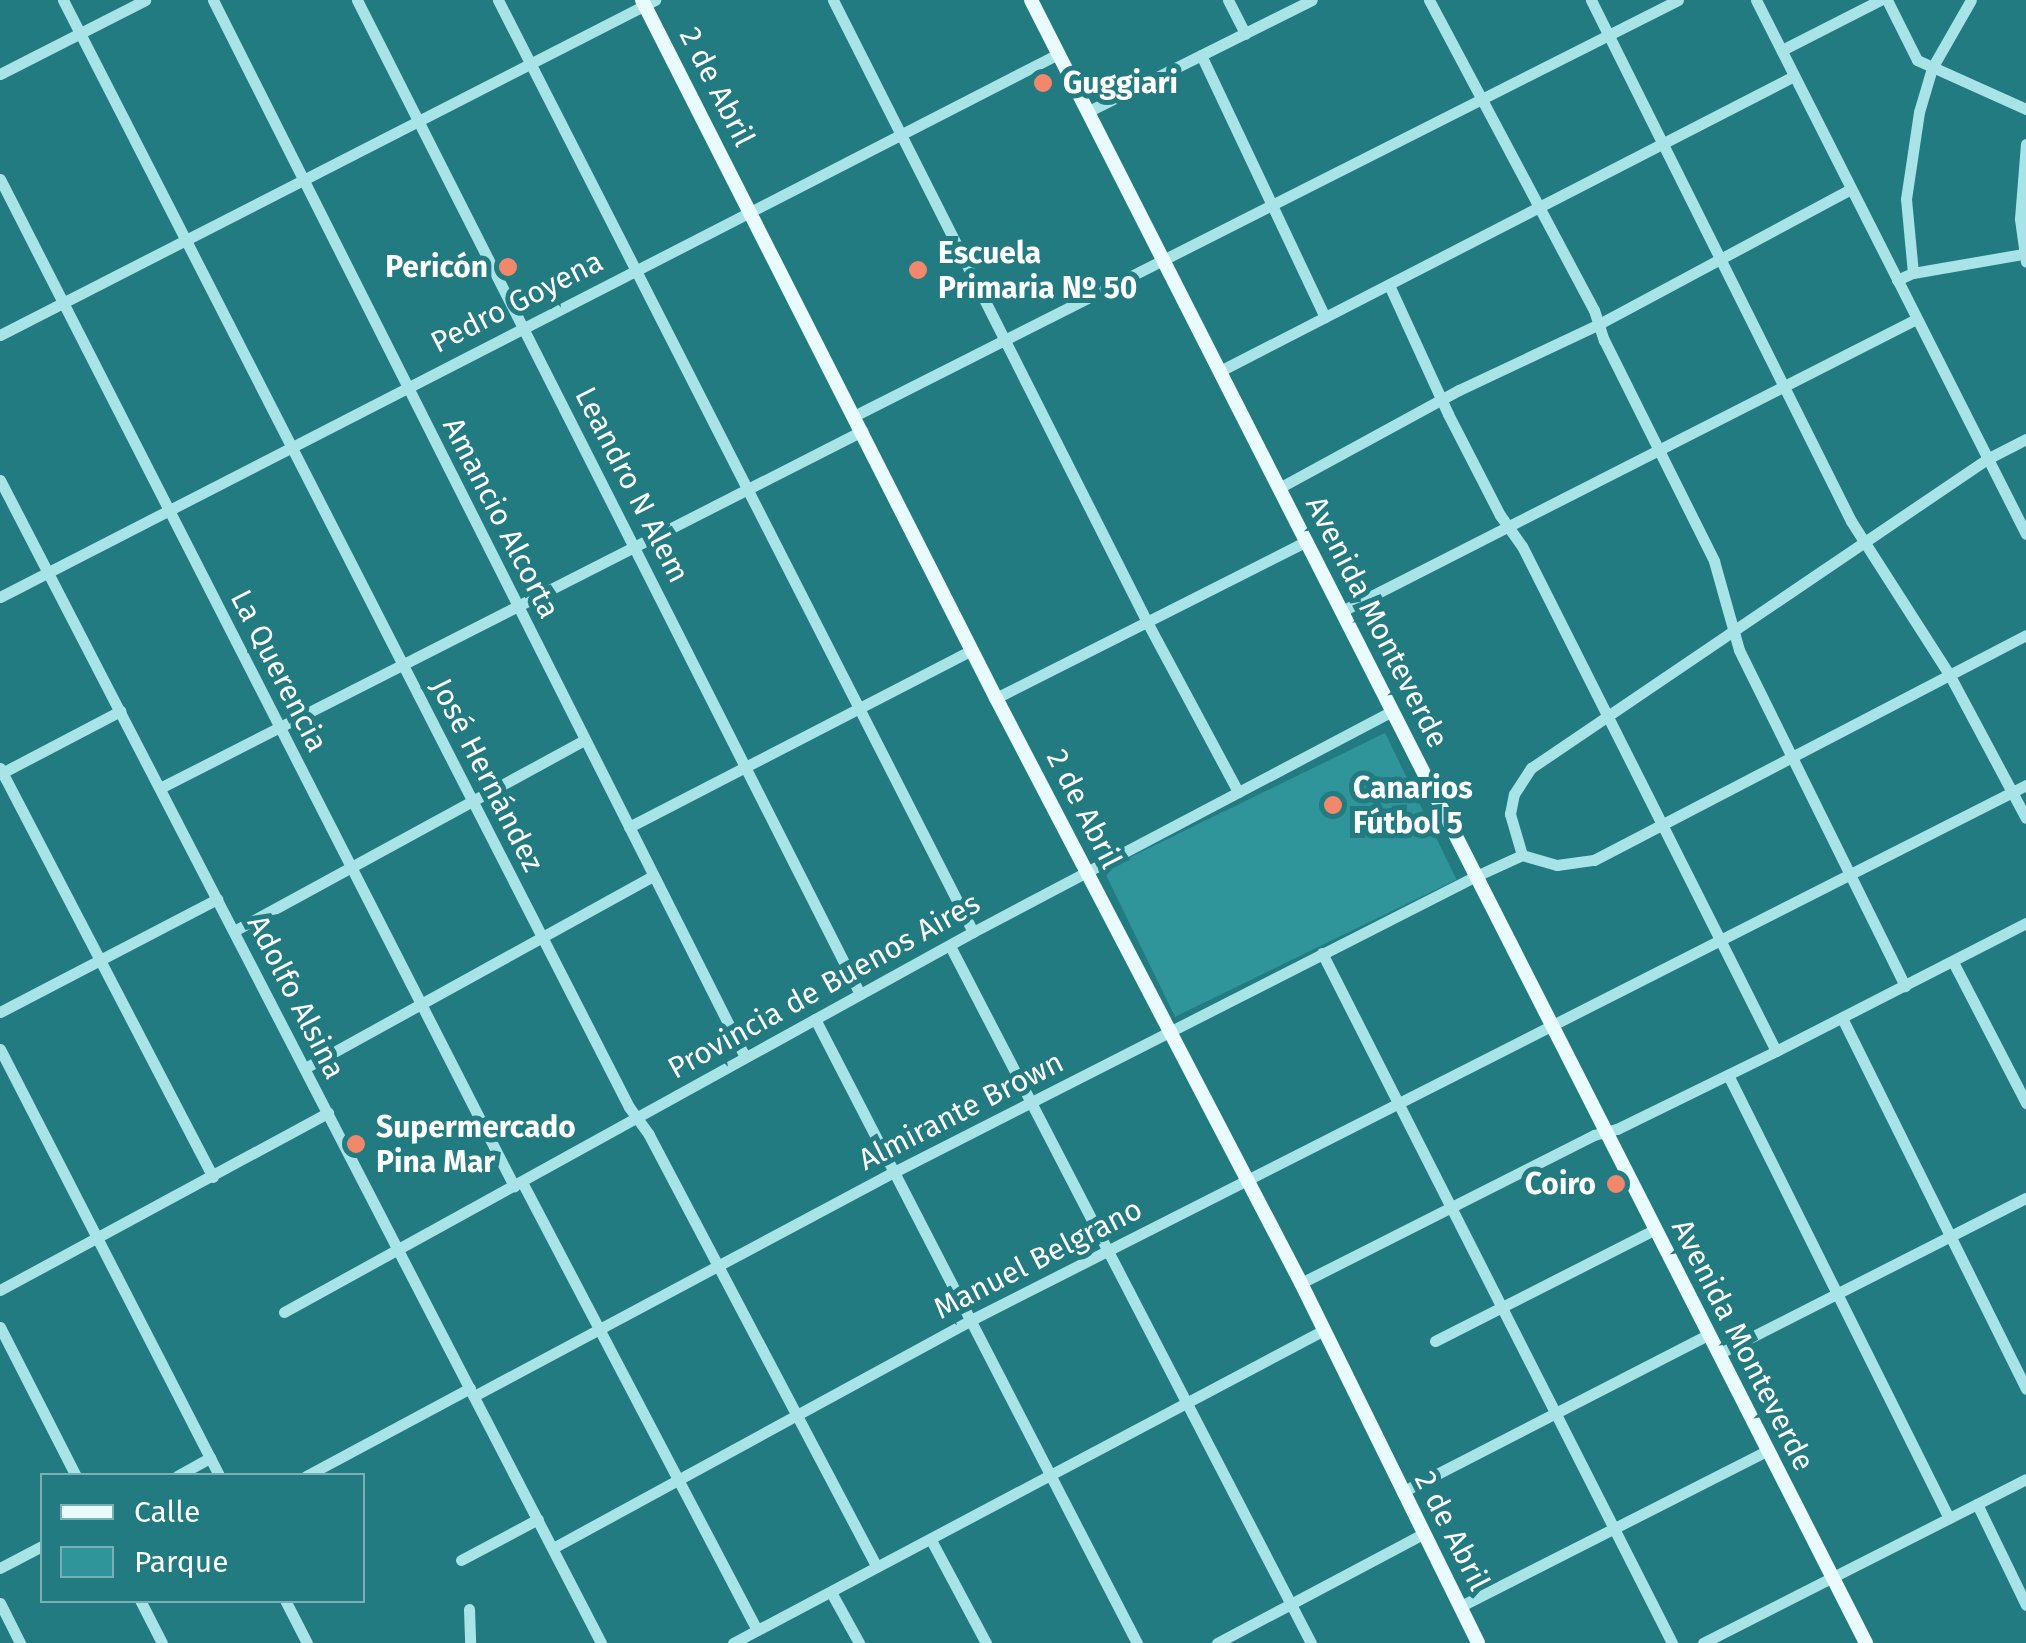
<!DOCTYPE html>
<meta charset="utf-8">
<style>
body{margin:0}
#map{position:relative;width:2026px;height:1643px;overflow:hidden;background:#227b80;font-family:"Fira Sans",sans-serif}
div>[style]{position:absolute}
.green>*{inset:0;background:#30959a;transform-origin:0 0}
.minor>*{height:11px;margin:-5.5px;padding:0 5.5px;transform-origin:5.5px;border-radius:5.5px;background:#a8e4e7}
.major>*{height:14px;margin:-7px;padding:0 7px;transform-origin:7px;border-radius:7px;background:#eafbfd}
.dots>*{width:28px;height:28px;translate:-50% -50%;box-sizing:border-box;border:5px solid #227b80;border-radius:50%}
span{translate:-50% -50%;white-space:nowrap;text-align:center;line-height:1.15;-webkit-text-stroke:10px #227b80;paint-order:stroke}
.poi-label{font-size:30px;color:#fff;font-weight:700}
.left{translate:0 -50%;text-align:left}
.right{translate:-100% -50%;text-align:right}
.street-label{font-size:30px;color:#fff}
.legend{position:absolute;left:40px;top:1473px;width:325px;height:130px;box-sizing:border-box;background:#227b80;border:2px solid #7ab0b3;margin:0;padding:12px 18px;list-style:none;font-size:30px;color:#fff}
.legend li{display:flex;align-items:center;gap:20px;height:50px}
.legend b{width:50px;border:2px solid #7ab0b3}
</style>
<div id="map">
<div class="green">
<i style="left:1385px;top:733px;width:163px;height:313px;rotate:64deg"></i>
</div>
<div class="minor">
<i style="left:63px;top:0;width:1243px;rotate:62.92deg"></i>
<i style="left:629px;top:1107px;width:34px;rotate:54deg"></i>
<i style="left:649px;top:1135px;width:488px;rotate:62.2deg"></i>
<i style="left:213px;top:0;width:1183px;rotate:63.28deg"></i>
<i style="left:357px;top:0;width:1114px;rotate:63.16deg"></i>
<i style="left:498px;top:0;width:1046px;rotate:62.99deg"></i>
<i style="left:833px;top:0;width:697px;rotate:63.21deg"></i>
<i style="left:1147px;top:622px;width:193px;rotate:61.8deg"></i>
<i style="left:1228px;top:0;width:38px;rotate:63deg"></i>
<i style="left:1429px;top:0;width:351px;rotate:62deg"></i>
<i style="left:1594px;top:310px;width:32px;rotate:72deg"></i>
<i style="left:1604px;top:340px;width:247px;rotate:63.5deg"></i>
<i style="left:1714px;top:561px;width:92px;rotate:74.3deg"></i>
<i style="left:1739px;top:650px;width:375px;rotate:63.7deg"></i>
<i style="left:1591px;top:0;width:582px;rotate:63.48deg"></i>
<i style="left:1851px;top:521px;width:182px;rotate:57.4deg"></i>
<i style="left:1949px;top:674px;width:163px;rotate:61.9deg"></i>
<i style="left:1756px;top:0;width:598px;rotate:63.18deg"></i>
<i style="left:1887px;top:0;width:67px;rotate:63.4deg"></i>
<i style="left:1917px;top:60px;width:120px;rotate:24.2deg"></i>
<i style="left:1782px;top:50px;width:110px;rotate:-27deg"></i>
<i style="left:1201px;top:55px;width:290px;rotate:64.7deg"></i>
<i style="left:0;top:74px;width:163px;rotate:-27deg"></i>
<i style="left:1087px;top:112px;width:251px;rotate:-26.5deg"></i>
<i style="left:2026px;top:144px;width:75px;rotate:94.6deg"></i>
<i style="left:2020px;top:219px;width:43px;rotate:82.1deg"></i>
<i style="left:0;top:179px;width:1131px;rotate:62.96deg"></i>
<i style="left:1913px;top:273px;width:74px;rotate:-95.4deg"></i>
<i style="left:1906px;top:199px;width:88px;rotate:-81.5deg"></i>
<i style="left:1919px;top:112px;width:46px;rotate:-73.5deg"></i>
<i style="left:1932px;top:68px;width:78px;rotate:-60.2deg"></i>
<i style="left:1897px;top:280px;width:17px;rotate:-24deg"></i>
<i style="left:1913px;top:273px;width:112px;rotate:-9.8deg"></i>
<i style="left:1389px;top:285px;width:142px;rotate:65.4deg"></i>
<i style="left:1448px;top:414px;width:114px;rotate:62.8deg"></i>
<i style="left:1500px;top:515px;width:38px;rotate:55deg"></i>
<i style="left:1522px;top:546px;width:565px;rotate:63.3deg"></i>
<i style="left:0;top:335px;width:736px;rotate:-27.09deg"></i>
<i style="left:1220px;top:371px;width:645px;rotate:-27.2deg"></i>
<i style="left:854px;top:416px;width:923px;rotate:-26.79deg"></i>
<i style="left:0;top:480px;width:1309px;rotate:62.67deg"></i>
<i style="left:1279px;top:488px;width:205px;rotate:-28.6deg"></i>
<i style="left:1459px;top:390px;width:155px;rotate:-25.2deg"></i>
<i style="left:1599px;top:324px;width:286px;rotate:-28.2deg"></i>
<i style="left:0;top:597px;width:1189px;rotate:-27.17deg"></i>
<i style="left:1342px;top:611px;width:644px;rotate:-26.96deg"></i>
<i style="left:996px;top:698px;width:346px;rotate:-26.8deg"></i>
<i style="left:0;top:768px;width:461px;rotate:62.5deg"></i>
<i style="left:0;top:774px;width:136px;rotate:-27.7deg"></i>
<i style="left:160px;top:788px;width:788px;rotate:-26.96deg"></i>
<i style="left:629px;top:827px;width:386px;rotate:-27.3deg"></i>
<i style="left:1522px;top:855px;width:43px;rotate:-106.3deg"></i>
<i style="left:1510px;top:814px;width:20px;rotate:-79deg"></i>
<i style="left:1514px;top:794px;width:31px;rotate:-57deg"></i>
<i style="left:1531px;top:768px;width:551px;rotate:-34.12deg"></i>
<i style="left:1987px;top:459px;width:44px;rotate:-27.1deg"></i>
<i style="left:234px;top:931px;width:399px;rotate:-28.6deg"></i>
<i style="left:950px;top:946px;width:785px;rotate:62.62deg"></i>
<i style="left:1322px;top:953px;width:774px;rotate:63.1deg"></i>
<i style="left:1953px;top:962px;width:159px;rotate:62.6deg"></i>
<i style="left:0;top:1012px;width:245px;rotate:-27.5deg"></i>
<i style="left:1842px;top:1018px;width:414px;rotate:63.6deg"></i>
<i style="left:815px;top:1019px;width:702px;rotate:62.71deg"></i>
<i style="left:0;top:1049px;width:480px;rotate:62.8deg"></i>
<i style="left:305px;top:1068px;width:397px;rotate:-28.9deg"></i>
<i style="left:1728px;top:1075px;width:495px;rotate:63.5deg"></i>
<i style="left:522px;top:1182px;width:506px;rotate:62.32deg"></i>
<i style="left:1301px;top:1283px;width:328px;rotate:-26.8deg"></i>
<i style="left:1594px;top:1135px;width:24px;rotate:-15deg"></i>
<i style="left:1617px;top:1129px;width:177px;rotate:-26.1deg"></i>
<i style="left:1776px;top:1051px;width:281px;rotate:-27.1deg"></i>
<i style="left:0;top:1290px;width:373px;rotate:-28.4deg"></i>
<i style="left:284px;top:1312px;width:787px;rotate:-28.88deg"></i>
<i style="left:973px;top:932px;width:472px;rotate:-27.8deg"></i>
<i style="left:0;top:1327px;width:167px;rotate:63deg"></i>
<i style="left:1435px;top:1341px;width:246px;rotate:-26.9deg"></i>
<i style="left:1718px;top:1354px;width:345px;rotate:-26.9deg"></i>
<i style="left:474px;top:1396px;width:476px;rotate:-28.1deg"></i>
<i style="left:894px;top:1172px;width:651px;rotate:-26.96deg"></i>
<i style="left:1474px;top:877px;width:53px;rotate:-24.6deg"></i>
<i style="left:1522px;top:855px;width:36px;rotate:16deg"></i>
<i style="left:1557px;top:865px;width:37px;rotate:-8deg"></i>
<i style="left:1594px;top:860px;width:487px;rotate:-27.5deg"></i>
<i style="left:177px;top:1476px;width:38px;rotate:-29deg"></i>
<i style="left:306px;top:1476px;width:186px;rotate:-28.2deg"></i>
<i style="left:1402px;top:1492px;width:344px;rotate:-27.2deg"></i>
<i style="left:1977px;top:1504px;width:112px;rotate:64.1deg"></i>
<i style="left:931px;top:1540px;width:117px;rotate:61.9deg"></i>
<i style="left:553px;top:1548px;width:474px;rotate:-28.6deg"></i>
<i style="left:969px;top:1321px;width:1185px;rotate:-26.89deg"></i>
<i style="left:461px;top:1560px;width:87px;rotate:-28deg"></i>
<i style="left:0;top:1568px;width:47px;rotate:-27.6deg"></i>
<i style="left:832px;top:1594px;width:56px;rotate:61.1deg"></i>
<i style="left:140px;top:1600px;width:48px;rotate:62.9deg"></i>
<i style="left:285px;top:1600px;width:48px;rotate:62.9deg"></i>
<i style="left:0;top:1603px;width:45px;rotate:63.4deg"></i>
<i style="left:1459px;top:1607px;width:345px;rotate:-26.9deg"></i>
<i style="left:469px;top:1609px;width:34px;rotate:88deg"></i>
<i style="left:733px;top:1643px;width:669px;rotate:-27.91deg"></i>
<i style="left:1217px;top:1643px;width:233px;rotate:-27.9deg"></i>
<i style="left:1703px;top:1643px;width:362px;rotate:-26.9deg"></i>
</div>
<div class="major">
<i style="left:642px;top:0;width:783px;rotate:63.11deg"></i>
<i style="left:996px;top:698px;width:660px;rotate:62.46deg"></i>
<i style="left:1301px;top:1283px;width:401px;rotate:63.8deg"></i>
<i style="left:1031px;top:0;width:1843px;rotate:63.06deg"></i>
</div>
<div class="dots">
<i style="left:1043px;top:83px;background:#f2876b"></i>
<i style="left:508px;top:267px;background:#f2876b"></i>
<i style="left:918px;top:270px;background:#f2876b"></i>
<i style="left:1333px;top:805px;background:#f2876b"></i>
<i style="left:356px;top:1144px;background:#f2876b"></i>
<i style="left:1616px;top:1184px;background:#f2876b"></i>
</div>
<div class="poi-label">
<span class="left" style="left:1063px;top:83px">Guggiari</span>
<span class="left" style="left:938px;top:270px">Escuela<br>Primaria Nº 50</span>
<span class="right" style="left:488px;top:267px">Pericón</span>
<span class="left" style="left:1353px;top:805px">Canarios<br>Fútbol 5</span>
<span class="left" style="left:376px;top:1144px">Supermercado<br>Pina Mar</span>
<span class="right" style="left:1596px;top:1184px">Coiro</span>
</div>
<div class="street-label">
<span style="left:717px;top:87px;rotate:63deg">2 de Abril</span>
<span style="left:517px;top:302px;rotate:-27deg">Pedro Goyena</span>
<span style="left:632px;top:485px;rotate:63deg">Leandro N Alem</span>
<span style="left:501px;top:518px;rotate:63deg">Amancio Alcorta</span>
<span style="left:1377px;top:622px;rotate:63deg">Avenida Monteverde</span>
<span style="left:279px;top:671px;rotate:63deg">La Querencia</span>
<span style="left:487px;top:775px;rotate:63deg">José Hernández</span>
<span style="left:1084px;top:809px;rotate:63deg">2 de Abril</span>
<span style="left:824px;top:986px;rotate:-29deg">Provincia de Buenos Aires</span>
<span style="left:296px;top:997px;rotate:63deg">Adolfo Alsina</span>
<span style="left:961px;top:1111px;rotate:-27deg">Almirante Brown</span>
<span style="left:1038px;top:1259px;rotate:-27deg">Manuel Belgrano</span>
<span style="left:1743px;top:1345px;rotate:63deg">Avenida Monteverde</span>
<span style="left:1452px;top:1531px;rotate:63deg">2 de Abril</span>
</div>
<ul class="legend">
<li><b style="height:12px;background:#eafbfd"></b>Calle</li>
<li><b style="height:28px;background:#30959a"></b>Parque</li>
</ul>
</div>
